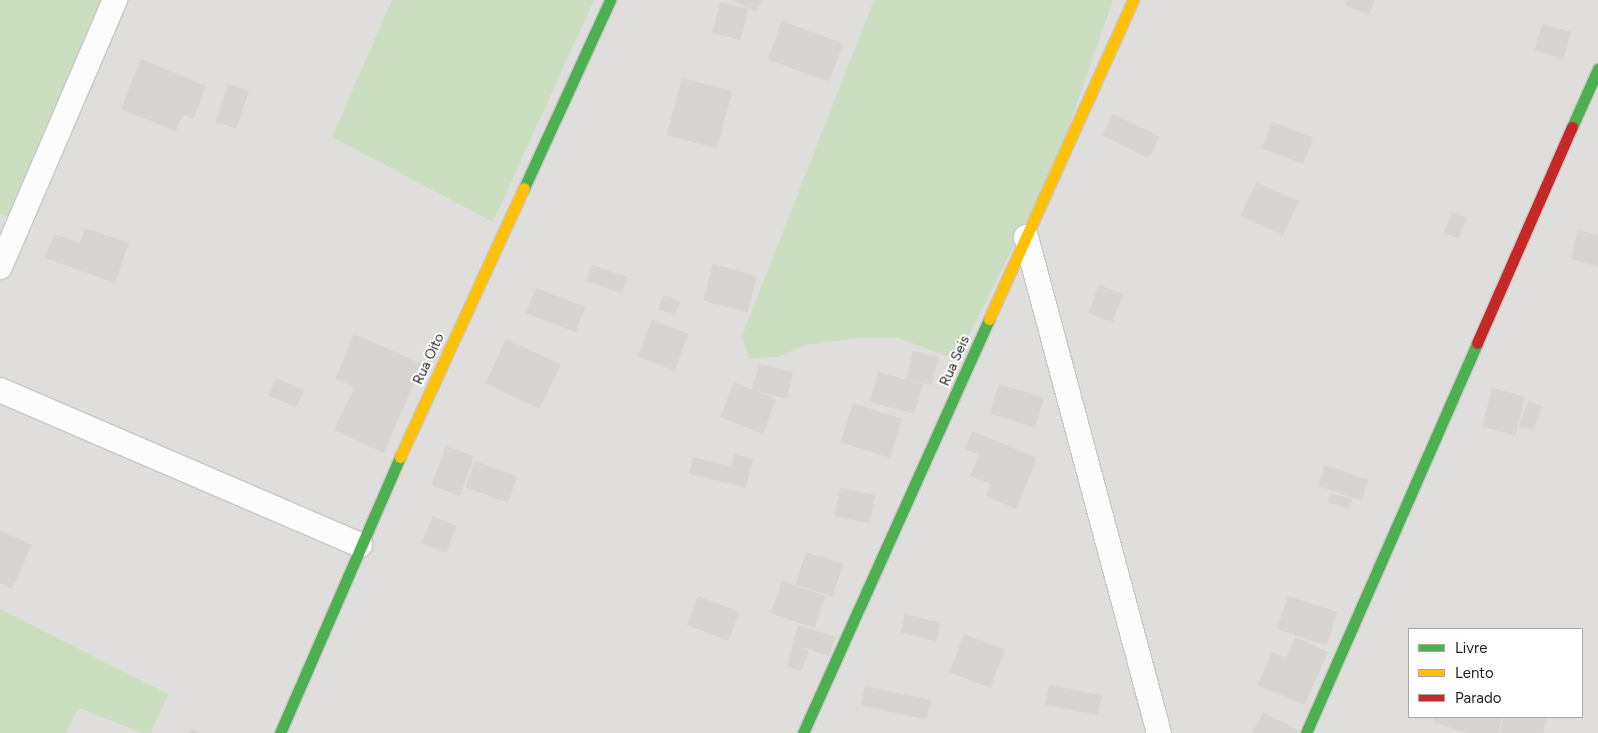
<!DOCTYPE html>
<style>
body{margin:0}
#map{position:relative;width:1598px;height:733px;overflow:hidden;background:#f0eeeb;font-family:Figtree,sans-serif}
div>[style]{position:absolute}
.residential>*{inset:0;background:#dfdedc}
.forest>*{inset:0;background:#cbdec1}
.building>*{inset:0;background:#d7d4d2;transform-origin:0 0}
.roads{filter:drop-shadow(1px 0 #c9c8c7) drop-shadow(-1px 0 #c9c8c7) drop-shadow(0 1px #c9c8c7) drop-shadow(0 -1px #c9c8c7)}
.street>*{height:24px;margin:-12px;padding:0 12px;transform-origin:12px;border-radius:12px;background:#fdfcfc}
.fast>*{height:11px;margin:-5.5px;padding:0 5.5px;transform-origin:5.5px;border-radius:5.5px;background:#4caf50}
.slow>*{height:11px;margin:-5.5px;padding:0 5.5px;transform-origin:5.5px;border-radius:5.5px;background:#ffc107}
.jam>*{height:11px;margin:-5.5px;padding:0 5.5px;transform-origin:5.5px;border-radius:5.5px;background:#c62828}
span{translate:-50% -50%;white-space:nowrap;text-align:center;line-height:1.15;-webkit-text-stroke:4px #fff;paint-order:stroke}
.street-label{font-size:14px;color:#222}
.legend{position:absolute;left:1408px;top:628px;width:175px;height:90px;box-sizing:border-box;background:#fff;border:1px solid #a7a7a7;margin:0;padding:6px 9px;list-style:none;font-size:15px;color:#222}
.legend li{display:flex;align-items:center;gap:10px;height:25px}
.legend b{width:25px;border:1px solid #a7a7a7}
</style>
<div id="map">
<div class="residential">
<i style="clip-path:polygon(evenodd,0 0,1598px 0,1598px 733px,0 733px,0 0,1409px 629px,1582px 629px,1582px 717px,1409px 717px,1409px 629px)"></i>
</div>
<div class="forest">
<i style="clip-path:polygon(0 0,105px 0,9px 217px,0 213px)"></i>
<i style="clip-path:polygon(392px 0,594px 0,493px 222px,332px 137px)"></i>
<i style="clip-path:polygon(874px 0,1113px 0,1059px 155px,957px 360px,899px 338px,860px 338px,805px 345px,778px 357px,749px 359px,742px 336px)"></i>
<i style="clip-path:polygon(0 609px,168px 694px,151px 733px,142px 733px,79px 708px,66px 733px,0 733px)"></i>
</div>
<div class="building">
<i style="clip-path:polygon(731px 0,762px 0,756px 11px)"></i>
<i style="clip-path:polygon(1347px 0,1374px 0,1369px 15px,1345px 5px)"></i>
<i style="left:720px;top:2px;width:29px;height:32px;rotate:14deg"></i>
<i style="left:782px;top:21px;width:65px;height:41px;rotate:20deg"></i>
<i style="left:1542px;top:24px;width:30px;height:28px;rotate:15deg"></i>
<i style="clip-path:polygon(141px 59px,206px 86px,193px 119px,183px 114px,176px 131px,121px 109px)"></i>
<i style="left:682px;top:78px;width:52px;height:59px;rotate:15deg"></i>
<i style="left:228px;top:84px;width:22px;height:40px;rotate:18deg"></i>
<i style="left:1113px;top:114px;width:52px;height:24px;rotate:26deg"></i>
<i style="left:1272px;top:122px;width:44px;height:28px;rotate:21deg"></i>
<i style="left:1256px;top:182px;width:47px;height:37px;rotate:25deg"></i>
<i style="left:1452px;top:212px;width:16px;height:22px;rotate:22deg"></i>
<i style="clip-path:polygon(85px 228px,129px 243px,115px 283px,45px 258px,54px 234px,80px 243px)"></i>
<i style="clip-path:polygon(1578px 230px,1598px 235px,1598px 267px,1571px 259px)"></i>
<i style="left:713px;top:264px;width:46px;height:38px;rotate:15deg"></i>
<i style="left:592px;top:265px;width:37px;height:17px;rotate:19deg"></i>
<i style="left:1099px;top:285px;width:26px;height:30px;rotate:21deg"></i>
<i style="left:536px;top:288px;width:53px;height:27px;rotate:21deg"></i>
<i style="left:663px;top:295px;width:18px;height:15px;rotate:19deg"></i>
<i style="left:652px;top:320px;width:39px;height:39px;rotate:21deg"></i>
<i style="clip-path:polygon(354px 334px,422px 364px,384px 453px,334px 430px,355px 387px,335px 379px)"></i>
<i style="left:506px;top:339px;width:60px;height:49px;rotate:25deg"></i>
<i style="left:913px;top:351px;width:26px;height:29px;rotate:13deg"></i>
<i style="clip-path:polygon(759px 364px,793px 372px,787px 399px,752px 390px,776px 399px,763px 434px,720px 417px,734px 382px,752px 390px)"></i>
<i style="left:878px;top:372px;width:46px;height:31px;rotate:15deg"></i>
<i style="left:276px;top:378px;width:30px;height:19px;rotate:23deg"></i>
<i style="left:999px;top:384px;width:47px;height:31px;rotate:17deg"></i>
<i style="left:1492px;top:388px;width:34px;height:40px;rotate:14deg"></i>
<i style="left:1528px;top:401px;width:15px;height:26px;rotate:20deg"></i>
<i style="left:853px;top:403px;width:52px;height:41px;rotate:18deg"></i>
<i style="clip-path:polygon(972px 431px,1037px 458px,1016px 509px,986px 496px,991px 484px,970px 476px,979px 455px,965px 449px)"></i>
<i style="left:446px;top:446px;width:30px;height:42px;rotate:20deg"></i>
<i style="clip-path:polygon(734px 454px,753px 459px,746px 488px,689px 474px,693px 457px,731px 467px)"></i>
<i style="left:475px;top:461px;width:45px;height:28px;rotate:20deg"></i>
<i style="left:1325px;top:465px;width:46px;height:22px;rotate:19deg"></i>
<i style="left:840px;top:488px;width:36px;height:29px;rotate:11deg"></i>
<i style="left:1331px;top:493px;width:22px;height:10px;rotate:16deg"></i>
<i style="left:433px;top:516px;width:26px;height:29px;rotate:23deg"></i>
<i style="clip-path:polygon(0 530px,32px 545px,12px 589px,0 583px)"></i>
<i style="left:806px;top:552px;width:39px;height:34px;rotate:18deg"></i>
<i style="left:782px;top:581px;width:46px;height:34px;rotate:19deg"></i>
<i style="left:698px;top:596px;width:44px;height:31px;rotate:21deg"></i>
<i style="left:1288px;top:596px;width:52px;height:35px;rotate:18deg"></i>
<i style="left:905px;top:614px;width:37px;height:19px;rotate:14deg"></i>
<i style="clip-path:polygon(798px 625px,836px 637px,829px 656px,798px 646px,809px 651px,801px 671px,787px 666px)"></i>
<i style="left:964px;top:634px;width:44px;height:41px;rotate:21deg"></i>
<i style="clip-path:polygon(1295px 637px,1328px 652px,1305px 705px,1257px 685px,1272px 652px,1286px 658px)"></i>
<i style="left:1049px;top:685px;width:54px;height:20px;rotate:11deg"></i>
<i style="left:865px;top:686px;width:67px;height:20px;rotate:12deg"></i>
<i style="clip-path:polygon(1263px 712px,1303px 733px,1252px 733px)"></i>
<i style="clip-path:polygon(1435px 717px,1503px 717px,1498px 733px,1467px 733px,1433px 722px)"></i>
<i style="clip-path:polygon(1504px 717px,1547px 717px,1543px 733px,1500px 733px)"></i>
<i style="clip-path:polygon(191px 728px,200px 733px,188px 733px)"></i>
</div>
<div class="roads">
<div class="street">
<i style="left:1026px;top:237px;width:514px;rotate:74.99deg"></i>
<i style="left:0;top:267px;width:291px;rotate:-66.7deg"></i>
<i style="left:0;top:390px;width:392px;rotate:23.3deg"></i>
</div>
<div class="fast">
<i style="left:1572px;top:127px;width:64px;rotate:-65.9deg"></i>
<i style="left:524px;top:188px;width:207px;rotate:-65.4deg"></i>
<i style="left:280px;top:733px;width:301px;rotate:-66.5deg"></i>
<i style="left:803px;top:733px;width:454px;rotate:-65.8deg"></i>
<i style="left:1306px;top:733px;width:426px;rotate:-66.3deg"></i>
</div>
<div class="slow">
<i style="left:989px;top:319px;width:350px;rotate:-65.7deg"></i>
<i style="left:400px;top:457px;width:296px;rotate:-65.3deg"></i>
</div>
<div class="jam">
<i style="left:1477px;top:343px;width:236px;rotate:-66.3deg"></i>
</div>
</div>
<div class="street-label">
<span style="left:429px;top:359px;rotate:-65deg">Rua Oito</span>
<span style="left:955px;top:361px;rotate:-66deg">Rua Seis</span>
</div>
<ul class="legend">
<li><b style="height:6px;background:#4caf50"></b>Livre</li>
<li><b style="height:6px;background:#ffc107"></b>Lento</li>
<li><b style="height:6px;background:#c62828"></b>Parado</li>
</ul>
</div>
